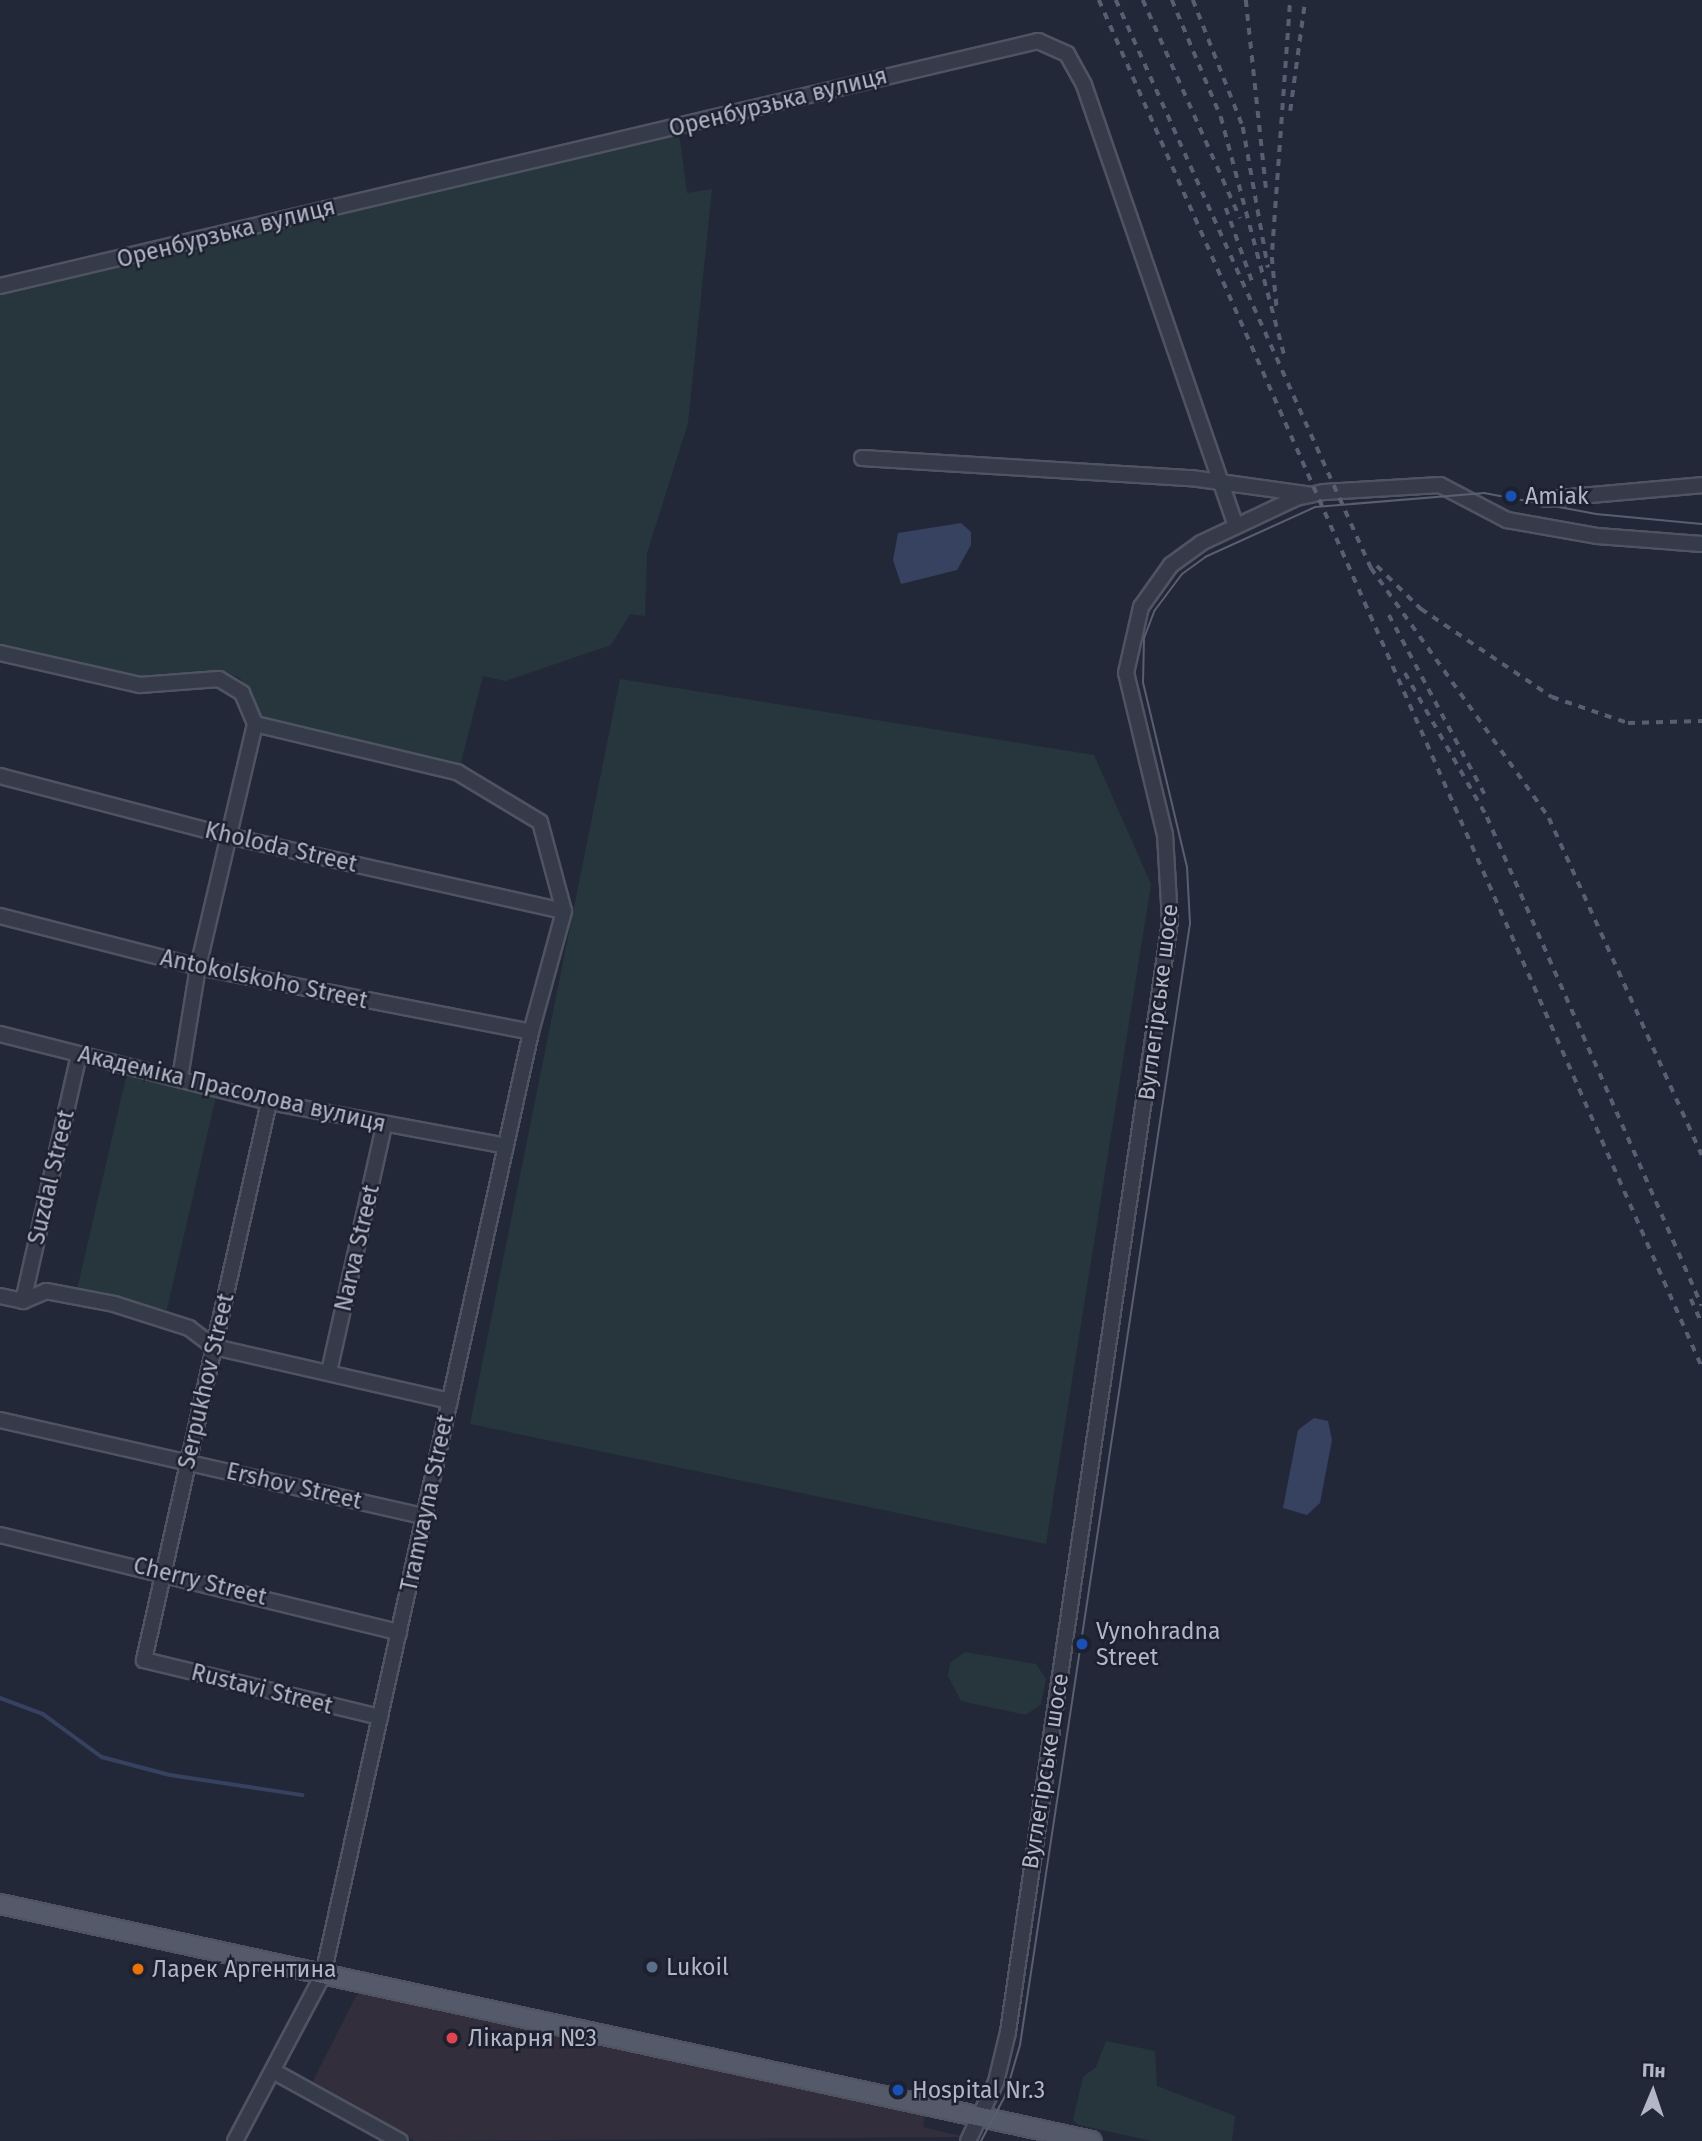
<!DOCTYPE html>
<meta charset="utf-8">
<style>
body{margin:0}
#map{position:relative;width:1702px;height:2141px;overflow:hidden;background:#232839;font-family:"Fira Sans",sans-serif}
div>[style]{position:absolute}
.medical>*{inset:0;background:#322e3b}
.green>*{inset:0;background:#26363c;transform-origin:0 0}
.water>*{inset:0;background:#374160}
.stream>*{height:3.5px;margin:-1.75px;padding:0 1.75px;transform-origin:1.75px;border-radius:1.75px;background:#374160}
.roads{filter:drop-shadow(2px 0 #4f5362) drop-shadow(-2px 0 #4f5362) drop-shadow(0 2px #4f5362) drop-shadow(0 -2px #4f5362)}
.minor>*{height:14px;margin:-7px;padding:0 7px;transform-origin:7px;border-radius:7px;background:#363b4a}
.major>*{height:18px;margin:-9px;padding:0 9px;transform-origin:9px;border-radius:9px;background:#545a6a}
.tram>*{height:2px;margin:-1px;padding:0 1px;transform-origin:1px;border-radius:1px;background:#595e71}
.rail>*{height:3.5px;margin-top:-1.75px;transform-origin:0;background:repeating-linear-gradient(90deg,#595e71 0 7px,transparent 0 14px)}
.dots>*{width:19px;height:19px;translate:-50% -50%;box-sizing:border-box;border:4px solid #1c202f;border-radius:50%}
span{translate:-50% -50%;white-space:nowrap;text-align:center;line-height:1.15;-webkit-text-stroke:5px #1c202f;paint-order:stroke}
.street-label{font-size:23px;color:#b2b6c6}
.poi-label{font-size:23px;color:#b2b6c6}
.left{translate:0 -50%;text-align:left}
.north{position:absolute;left:1618px;top:2057px;width:70px;height:70px;-webkit-text-stroke:5px #1c202f;paint-order:stroke;rotate:2deg;font-size:19px;font-weight:700;line-height:28px;text-align:center;color:#b2b6c6}
.north::after{content:'';display:block;margin:auto;width:24px;height:32px;background:#b2b6c6;clip-path:polygon(50% 0,100% 100%,50% 72%,0 100%)}
</style>
<div id="map">
<div class="medical">
<i style="clip-path:polygon(358px 1992px,925px 2114px,923px 2127px,965px 2137px,415px 2141px,312px 2083px)"></i>
</div>
<div class="green">
<i style="clip-path:polygon(679px 133px,687px 193px,712px 189px,688px 423px,647px 553px,645px 616px,630px 614px,611px 645px,505px 681px,483px 676px,460px 766px,265px 721px,240px 678px,223px 671px,152px 680px,0 653px,0 292px)"></i>
<i style="clip-path:polygon(620px 679px,1094px 755px,1151px 884px,1046px 1544px,470px 1424px)"></i>
<i style="left:127px;top:1073px;width:92px;height:222px;rotate:13deg"></i>
<i style="clip-path:polygon(965px 1652px,1036px 1664px,1046px 1679px,1041px 1704px,1026px 1715px,961px 1701px,948px 1676px,950px 1663px)"></i>
<i style="clip-path:polygon(1106px 2041px,1155px 2051px,1157px 2086px,1235px 2116px,1232px 2141px,1152px 2141px,1079px 2125px,1073px 2120px,1083px 2077px,1096px 2067px)"></i>
</div>
<div class="water">
<i style="clip-path:polygon(961px 523px,971px 532px,971px 545px,957px 570px,901px 584px,893px 560px,898px 533px)"></i>
<i style="clip-path:polygon(1314px 1418px,1328px 1421px,1332px 1440px,1320px 1503px,1307px 1515px,1283px 1508px,1298px 1430px)"></i>
</div>
<div class="stream">
<i style="left:0;top:1698px;width:46px;rotate:20.4deg"></i>
<i style="left:43px;top:1714px;width:73px;rotate:36.1deg"></i>
<i style="left:102px;top:1757px;width:70px;rotate:14.8deg"></i>
<i style="left:170px;top:1775px;width:134px;rotate:8.6deg"></i>
</div>
<div class="roads">
<div class="minor">
<i style="left:0;top:286px;width:1067px;rotate:-13.28deg"></i>
<i style="left:1038px;top:41px;width:32px;rotate:24deg"></i>
<i style="left:1067px;top:54px;width:35px;rotate:61deg"></i>
<i style="left:1084px;top:85px;width:464px;rotate:71deg"></i>
<i style="left:862px;top:458px;width:330px;rotate:3.5deg"></i>
<i style="left:1191px;top:478px;width:117px;rotate:7.9deg"></i>
<i style="left:1546px;top:499px;width:157px;rotate:-5.1deg"></i>
<i style="left:0;top:653px;width:144px;rotate:12.9deg"></i>
<i style="left:140px;top:685px;width:79px;rotate:-4.3deg"></i>
<i style="left:219px;top:679px;width:27px;rotate:31deg"></i>
<i style="left:242px;top:693px;width:34px;rotate:67deg"></i>
<i style="left:255px;top:724px;width:208px;rotate:13.4deg"></i>
<i style="left:457px;top:772px;width:97px;rotate:31.1deg"></i>
<i style="left:540px;top:822px;width:92px;rotate:74.9deg"></i>
<i style="left:0;top:776px;width:236px;rotate:14.7deg"></i>
<i style="left:228px;top:836px;width:344px;rotate:12.6deg"></i>
<i style="left:0;top:916px;width:204px;rotate:14.4deg"></i>
<i style="left:198px;top:967px;width:339px;rotate:11deg"></i>
<i style="left:0;top:1034px;width:277px;rotate:14.2deg"></i>
<i style="left:269px;top:1102px;width:241px;rotate:10.5deg"></i>
<i style="left:180px;top:1078px;width:112px;rotate:-80.8deg"></i>
<i style="left:198px;top:967px;width:250px;rotate:-76.8deg"></i>
<i style="left:269px;top:1102px;width:572px;rotate:102.63deg"></i>
<i style="left:144px;top:1660px;width:243px;rotate:13.6deg"></i>
<i style="left:0;top:1296px;width:24px;rotate:12deg"></i>
<i style="left:23px;top:1301px;width:25px;rotate:-23deg"></i>
<i style="left:46px;top:1291px;width:69px;rotate:10.8deg"></i>
<i style="left:114px;top:1304px;width:79px;rotate:17.7deg"></i>
<i style="left:189px;top:1328px;width:31px;rotate:37deg"></i>
<i style="left:214px;top:1347px;width:242px;rotate:12.9deg"></i>
<i style="left:23px;top:1301px;width:253px;rotate:-77.2deg"></i>
<i style="left:329px;top:1372px;width:253px;rotate:-77.4deg"></i>
<i style="left:0;top:1420px;width:435px;rotate:12.8deg"></i>
<i style="left:0;top:1535px;width:411px;rotate:13.7deg"></i>
<i style="left:273px;top:2071px;width:145px;rotate:28.9deg"></i>
<i style="left:235px;top:2141px;width:188px;rotate:-62.1deg"></i>
<i style="left:323px;top:1975px;width:966px;rotate:-77.56deg"></i>
<i style="left:531px;top:1032px;width:125px;rotate:-74.7deg"></i>
<i style="left:968px;top:2141px;width:65px;rotate:-64.6deg"></i>
<i style="left:996px;top:2082px;width:51px;rotate:-76.5deg"></i>
<i style="left:1008px;top:2032px;width:1123px;rotate:-81.7deg"></i>
<i style="left:1170px;top:921px;width:86px;rotate:-93.3deg"></i>
<i style="left:1165px;top:835px;width:167px;rotate:-103.5deg"></i>
<i style="left:1126px;top:673px;width:68px;rotate:-77.2deg"></i>
<i style="left:1141px;top:607px;width:52px;rotate:-54.5deg"></i>
<i style="left:1171px;top:565px;width:37px;rotate:-36deg"></i>
<i style="left:1201px;top:543px;width:105px;rotate:-25.3deg"></i>
<i style="left:1296px;top:498px;width:29px;rotate:-12deg"></i>
<i style="left:1324px;top:492px;width:116px;rotate:-3.5deg"></i>
<i style="left:1440px;top:485px;width:76px;rotate:27.6deg"></i>
<i style="left:1507px;top:520px;width:91px;rotate:10.1deg"></i>
<i style="left:1597px;top:536px;width:105px;rotate:4.4deg"></i>
</div>
<div class="major">
<i style="left:0;top:1904px;width:1117px;rotate:12.25deg"></i>
</div>
</div>
<div class="tram">
<i style="left:981px;top:2141px;width:51px;rotate:-61.9deg"></i>
<i style="left:1005px;top:2096px;width:53px;rotate:-73.6deg"></i>
<i style="left:1020px;top:2045px;width:1135px;rotate:-81.38deg"></i>
<i style="left:1190px;top:923px;width:56px;rotate:-93.1deg"></i>
<i style="left:1187px;top:867px;width:189px;rotate:-103.4deg"></i>
<i style="left:1143px;top:683px;width:45px;rotate:-88.7deg"></i>
<i style="left:1144px;top:638px;width:30px;rotate:-69deg"></i>
<i style="left:1155px;top:610px;width:45px;rotate:-53.1deg"></i>
<i style="left:1182px;top:574px;width:29px;rotate:-36deg"></i>
<i style="left:1205px;top:557px;width:121px;rotate:-24.4deg"></i>
<i style="left:1315px;top:507px;width:170px;rotate:-4.7deg"></i>
<i style="left:1484px;top:493px;width:114px;rotate:10.6deg"></i>
<i style="left:1596px;top:514px;width:106px;rotate:5.4deg"></i>
</div>
<div class="rail">
<i style="left:1099px;top:0;width:1494px;rotate:66.2deg"></i>
<i style="left:1116px;top:0;width:623px;rotate:65.82deg"></i>
<i style="left:1371px;top:568px;width:307px;rotate:54.5deg"></i>
<i style="left:1549px;top:818px;width:370px;rotate:65.6deg"></i>
<i style="left:1143px;top:0;width:239px;rotate:66deg"></i>
<i style="left:1172px;top:0;width:127px;rotate:67.3deg"></i>
<i style="left:1221px;top:117px;width:249px;rotate:75.1deg"></i>
<i style="left:1193px;top:0;width:136px;rotate:68.5deg"></i>
<i style="left:1243px;top:127px;width:143px;rotate:79.9deg"></i>
<i style="left:1246px;top:0;width:189px;rotate:83.9deg"></i>
<i style="left:1290px;top:111px;width:112px;rotate:-82.3deg"></i>
<i style="left:1226px;top:208px;width:81px;rotate:70.4deg"></i>
<i style="left:1272px;top:250px;width:251px;rotate:-85.9deg"></i>
<i style="left:1272px;top:257px;width:53px;rotate:84.6deg"></i>
<i style="left:1377px;top:566px;width:62px;rotate:44.3deg"></i>
<i style="left:1421px;top:609px;width:158px;rotate:33.9deg"></i>
<i style="left:1552px;top:697px;width:80px;rotate:18.9deg"></i>
<i style="left:1628px;top:723px;width:74px;rotate:-1.5deg"></i>
<i style="left:1389px;top:615px;width:206px;rotate:61.9deg"></i>
<i style="left:1405px;top:673px;width:166px;rotate:60.3deg"></i>
<i style="left:1487px;top:817px;width:534px;rotate:66.27deg"></i>
<i style="left:1691px;top:1299px;width:27px;rotate:66deg"></i>
</div>
<div class="dots">
<i style="left:1511px;top:496px;background:#1a4fb4"></i>
<i style="left:1082px;top:1644px;background:#1a4fb4"></i>
<i style="left:652px;top:1967px;background:#5c6f8a"></i>
<i style="left:138px;top:1969px;background:#e8710a"></i>
<i style="left:452px;top:2038px;background:#e0444e"></i>
<i style="left:898px;top:2090px;background:#1a4fb4"></i>
</div>
<div class="street-label">
<span style="left:778px;top:102px;rotate:-14deg">Оренбурзька вулиця</span>
<span style="left:226px;top:233px;rotate:-14deg">Оренбурзька вулиця</span>
<span style="left:281px;top:847px;rotate:13deg">Kholoda Street</span>
<span style="left:264px;top:979px;rotate:12deg">Antokolskoho Street</span>
<span style="left:1158px;top:1002px;rotate:-83deg">Вуглегірське шосе</span>
<span style="left:232px;top:1089px;rotate:13deg">Академіка Прасолова вулиця</span>
<span style="left:51px;top:1177px;rotate:-77deg">Suzdal Street</span>
<span style="left:357px;top:1248px;rotate:-77deg">Narva Street</span>
<span style="left:206px;top:1381px;rotate:-77deg">Serpukhov Street</span>
<span style="left:294px;top:1486px;rotate:13deg">Ershov Street</span>
<span style="left:427px;top:1503px;rotate:-78deg">Tramvayna Street</span>
<span style="left:200px;top:1581px;rotate:14deg">Cherry Street</span>
<span style="left:262px;top:1689px;rotate:14deg">Rustavi Street</span>
<span style="left:1045px;top:1771px;rotate:-81deg">Вуглегірське шосе</span>
</div>
<div class="poi-label">
<span class="left" style="left:1525px;top:496px">Amiak</span>
<span class="left" style="left:1096px;top:1644px">Vynohradna<br>Street</span>
<span class="left" style="left:666px;top:1967px">Lukoil</span>
<span class="left" style="left:152px;top:1969px">Ларек Аргентина</span>
<span class="left" style="left:468px;top:2038px">Лікарня №3</span>
<span class="left" style="left:912px;top:2090px">Hospital Nr.3</span>
</div>
<div class="north">Пн</div>
</div>
